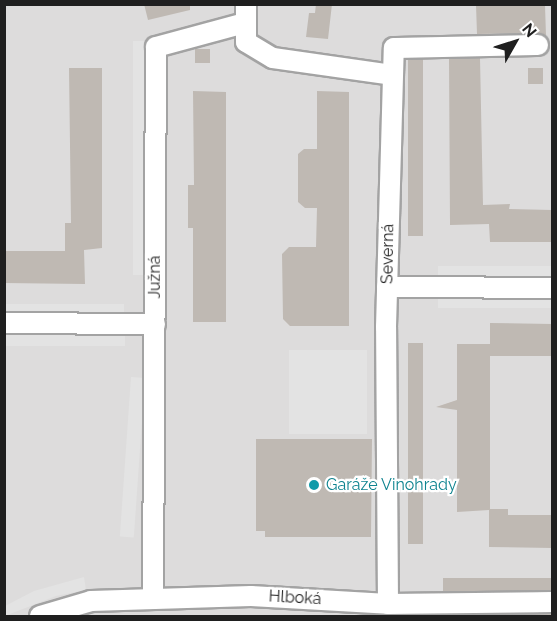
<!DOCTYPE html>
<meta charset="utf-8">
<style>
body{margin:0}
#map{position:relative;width:557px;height:621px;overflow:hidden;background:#efede6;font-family:Raleway,sans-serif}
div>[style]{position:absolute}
.residential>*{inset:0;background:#dddcdc;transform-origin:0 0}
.parking>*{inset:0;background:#e3e3e3;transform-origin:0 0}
.building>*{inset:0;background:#bfb9b3;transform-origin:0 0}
.roads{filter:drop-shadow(2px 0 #a3a3a3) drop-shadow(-2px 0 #a3a3a3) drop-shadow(0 2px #a3a3a3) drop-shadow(0 -2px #a3a3a3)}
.minor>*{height:20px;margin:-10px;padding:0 10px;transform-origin:10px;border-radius:10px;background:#fff}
.dots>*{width:16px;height:16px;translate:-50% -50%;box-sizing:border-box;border:3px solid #fff;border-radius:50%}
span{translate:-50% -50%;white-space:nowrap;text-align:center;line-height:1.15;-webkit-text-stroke:4.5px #fff;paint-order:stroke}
.street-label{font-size:16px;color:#1f1f1f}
.culture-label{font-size:16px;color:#0d838f}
.left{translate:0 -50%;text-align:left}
.frame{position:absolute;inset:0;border:6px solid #1f1f1f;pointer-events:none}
.north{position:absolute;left:485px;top:12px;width:60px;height:60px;-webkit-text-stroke:4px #fff;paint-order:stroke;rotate:51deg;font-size:16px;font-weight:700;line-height:24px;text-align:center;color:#1f1f1f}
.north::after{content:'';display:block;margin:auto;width:21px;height:27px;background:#1f1f1f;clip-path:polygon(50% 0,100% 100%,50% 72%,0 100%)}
</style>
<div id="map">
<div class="residential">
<i style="left:5px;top:5px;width:547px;height:611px"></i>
</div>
<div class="parking">
<i style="left:133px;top:41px;width:14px;height:234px"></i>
<i style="left:552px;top:266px;width:13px;height:114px;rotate:90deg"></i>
<i style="left:438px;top:295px;width:114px;height:13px"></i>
<i style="left:5px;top:304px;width:119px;height:12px"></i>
<i style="left:4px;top:333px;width:121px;height:13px"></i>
<i style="left:367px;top:350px;width:84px;height:78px;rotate:90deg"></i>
<i style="left:131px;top:377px;width:14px;height:160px;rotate:4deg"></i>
<i style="clip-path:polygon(84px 577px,86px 590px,56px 596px,5px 616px,5px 606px,34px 591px)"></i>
</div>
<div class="building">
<i style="clip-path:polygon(144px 4px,190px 4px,190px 10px,148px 20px)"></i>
<i style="clip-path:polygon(316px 4px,332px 4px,328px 39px,306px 37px,309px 13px,315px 13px)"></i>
<i style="clip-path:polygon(476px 5px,545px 5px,546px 36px,538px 33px,477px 34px)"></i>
<i style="left:195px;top:49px;width:15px;height:14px"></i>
<i style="clip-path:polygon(480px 58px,483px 205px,510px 204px,509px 209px,552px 210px,552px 242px,490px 242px,489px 224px,450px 225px,449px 59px)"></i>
<i style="left:423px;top:59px;width:177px;height:15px;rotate:90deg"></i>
<i style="clip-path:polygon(69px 68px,102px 68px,102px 248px,84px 250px,85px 284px,4px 283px,4px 251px,65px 251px,65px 223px,71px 223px)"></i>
<i style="left:543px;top:68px;width:16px;height:15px;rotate:90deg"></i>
<i style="clip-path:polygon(193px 91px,226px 92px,226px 322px,193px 322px,193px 228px,188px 228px,188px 185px,194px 185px)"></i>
<i style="clip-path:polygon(317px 91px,349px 92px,349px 326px,290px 326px,283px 319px,282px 254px,289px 247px,316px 247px,317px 208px,305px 208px,298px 202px,298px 154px,304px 149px,317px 149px)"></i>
<i style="clip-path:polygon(490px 323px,552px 324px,552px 356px,490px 356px,490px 509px,508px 509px,508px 515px,552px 515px,552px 548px,489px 547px,489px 510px,457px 512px,457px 410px,436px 407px,457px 400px,457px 344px,490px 344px)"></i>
<i style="left:408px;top:343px;width:15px;height:201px"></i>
<i style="clip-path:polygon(256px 439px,372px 439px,371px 537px,265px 537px,265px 531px,256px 531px)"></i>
<i style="left:443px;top:578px;width:109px;height:13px"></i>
<i style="clip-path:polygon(552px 614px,552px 616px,443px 616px,443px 615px)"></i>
</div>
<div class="roads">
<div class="minor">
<i style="left:246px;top:4px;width:38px;rotate:90deg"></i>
<i style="left:246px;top:42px;width:31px;rotate:31deg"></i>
<i style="left:273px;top:58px;width:120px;rotate:8.1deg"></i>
<i style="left:387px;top:287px;width:165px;rotate:0.3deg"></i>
<i style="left:4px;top:323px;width:151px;rotate:0.4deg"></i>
<i style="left:153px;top:599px;width:552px;rotate:-89.69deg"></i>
<i style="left:156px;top:47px;width:92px;rotate:-15.1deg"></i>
<i style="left:388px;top:604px;width:277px;rotate:-90.4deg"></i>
<i style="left:386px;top:327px;width:279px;rotate:-88.4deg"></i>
<i style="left:394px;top:48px;width:144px;rotate:-1.2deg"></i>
<i style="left:40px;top:616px;width:53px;rotate:-16.4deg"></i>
<i style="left:91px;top:601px;width:160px;rotate:-1.8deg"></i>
<i style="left:251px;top:596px;width:137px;rotate:3.3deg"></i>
<i style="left:388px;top:604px;width:164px;rotate:-0.7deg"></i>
</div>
</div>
<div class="dots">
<i style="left:314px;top:485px;background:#0f9aa8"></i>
</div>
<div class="street-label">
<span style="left:388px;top:254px;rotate:-89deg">Severná</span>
<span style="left:155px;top:277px;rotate:-90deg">Južná</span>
<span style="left:295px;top:598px;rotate:3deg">Hlboká</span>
</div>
<div class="culture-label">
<span class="left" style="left:326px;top:485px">Garáže Vinohrady</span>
</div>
<div class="frame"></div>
<div class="north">N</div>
</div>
